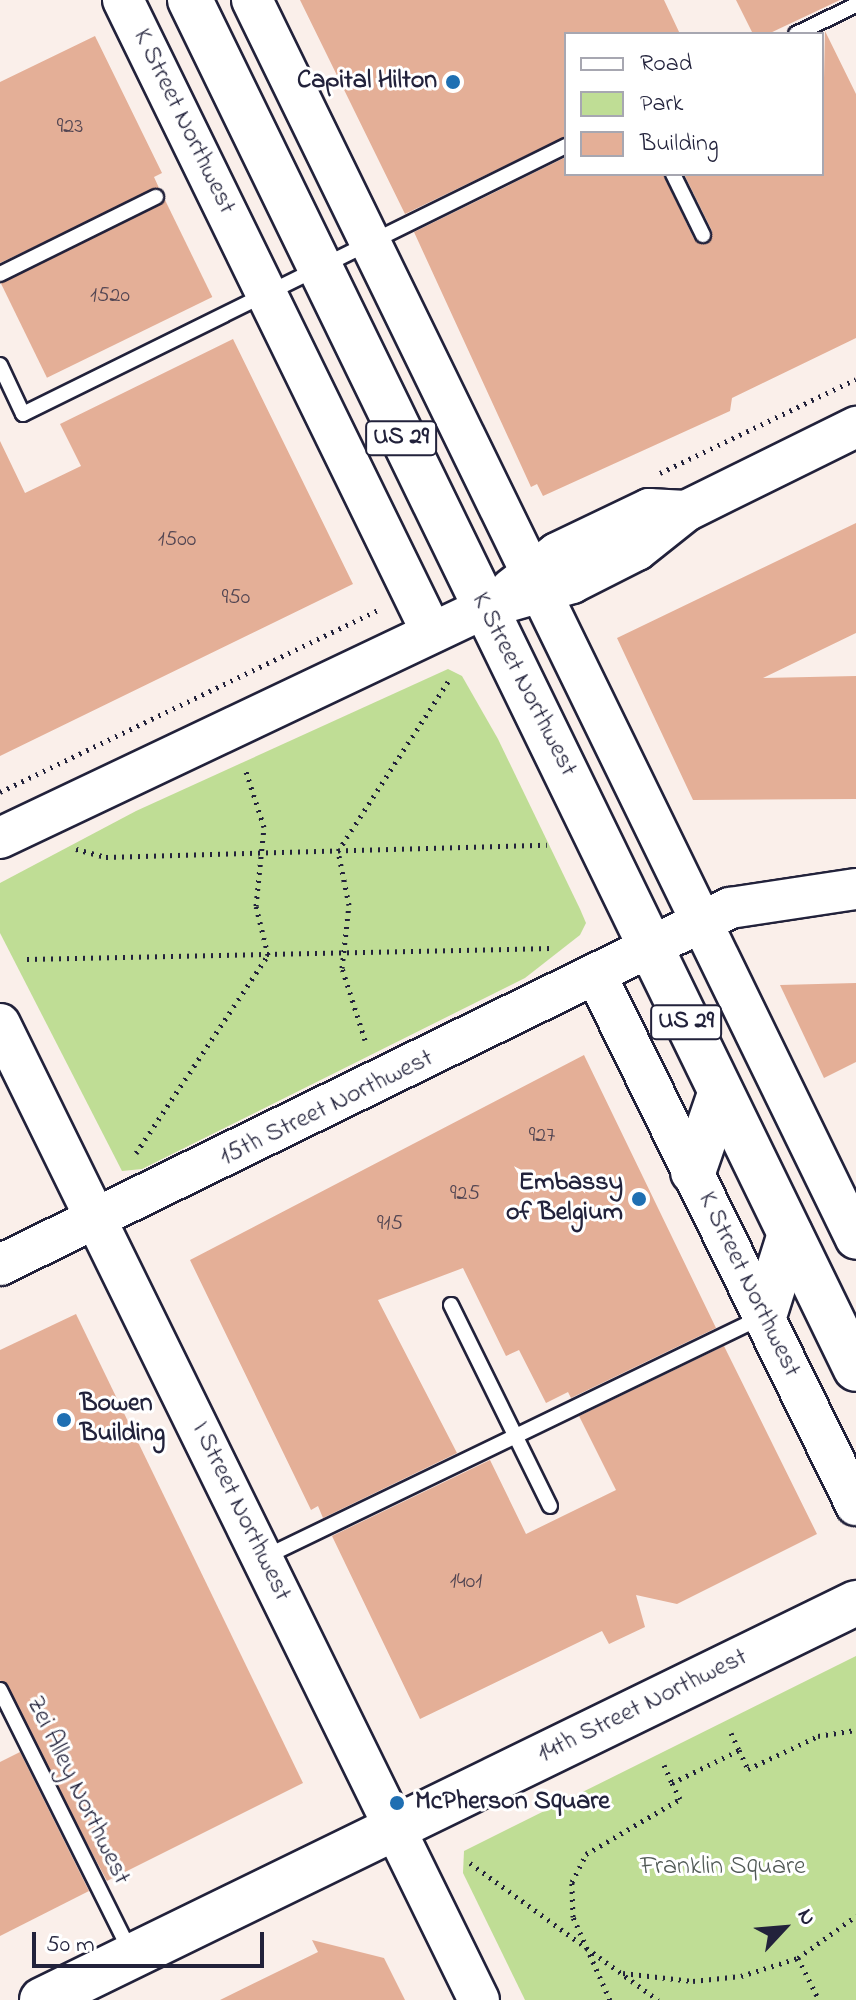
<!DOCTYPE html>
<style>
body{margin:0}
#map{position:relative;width:856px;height:2000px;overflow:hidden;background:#faefea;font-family:"Indie Flower",sans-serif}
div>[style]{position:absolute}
.green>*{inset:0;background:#bfdd95}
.building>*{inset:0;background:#e4af97;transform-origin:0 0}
.path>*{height:5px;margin-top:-2.5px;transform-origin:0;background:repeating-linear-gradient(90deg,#22223b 0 2px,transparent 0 8px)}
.roads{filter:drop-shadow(2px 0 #22223b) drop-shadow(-2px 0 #22223b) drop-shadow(0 2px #22223b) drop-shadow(0 -2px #22223b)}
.lane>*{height:14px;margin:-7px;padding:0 7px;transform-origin:7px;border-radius:7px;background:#fff}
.secondary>*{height:40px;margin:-20px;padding:0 20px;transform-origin:20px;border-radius:20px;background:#fff}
.primary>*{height:44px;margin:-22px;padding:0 22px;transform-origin:22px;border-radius:22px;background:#fff}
.highway>*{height:44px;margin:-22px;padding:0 22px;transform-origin:22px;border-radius:22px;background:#fff}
.dots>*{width:22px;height:22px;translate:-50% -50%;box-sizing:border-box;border:4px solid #fff;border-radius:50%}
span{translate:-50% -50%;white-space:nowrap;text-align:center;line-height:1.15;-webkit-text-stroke:6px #fff;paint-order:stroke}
.number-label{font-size:22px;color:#524552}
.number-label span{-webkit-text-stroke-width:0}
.shield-label span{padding:2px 6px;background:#fff;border:2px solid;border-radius:6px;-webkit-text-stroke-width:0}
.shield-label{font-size:24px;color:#22223b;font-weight:700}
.poi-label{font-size:26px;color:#22223b;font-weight:700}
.right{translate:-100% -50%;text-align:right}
.left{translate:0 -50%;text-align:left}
.street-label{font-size:26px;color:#22223b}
.park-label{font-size:26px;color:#515a56}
.legend{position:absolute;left:564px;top:32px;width:260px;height:144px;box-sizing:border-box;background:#fff;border:2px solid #a7a7b1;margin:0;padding:10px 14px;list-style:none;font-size:24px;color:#22223b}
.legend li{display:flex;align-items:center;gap:16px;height:40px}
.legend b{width:40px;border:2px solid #a7a7b1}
.north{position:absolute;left:744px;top:1888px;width:80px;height:80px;-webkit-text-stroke:6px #fff;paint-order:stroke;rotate:64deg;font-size:22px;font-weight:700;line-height:32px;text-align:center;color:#22223b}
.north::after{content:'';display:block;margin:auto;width:28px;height:36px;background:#22223b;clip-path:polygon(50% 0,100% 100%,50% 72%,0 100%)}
.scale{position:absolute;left:32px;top:1932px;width:232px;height:36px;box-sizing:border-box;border:4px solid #22223b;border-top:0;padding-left:10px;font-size:24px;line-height:28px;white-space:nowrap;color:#22223b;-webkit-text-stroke:6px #fff;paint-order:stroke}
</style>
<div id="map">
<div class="green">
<i style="clip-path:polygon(448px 669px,462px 676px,498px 739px,580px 909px,586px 923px,580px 935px,525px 978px,142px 1169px,122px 1171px,0 933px,0 883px,136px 811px)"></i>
<i style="clip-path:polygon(856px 1656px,856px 2000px,525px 2000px,463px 1873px,464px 1851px)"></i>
</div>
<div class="building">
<i style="clip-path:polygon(300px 0,664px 0,680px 34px,566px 34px,566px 136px,405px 214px)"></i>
<i style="clip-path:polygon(736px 0,840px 0,768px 34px,753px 34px)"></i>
<i style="clip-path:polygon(825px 31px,856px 94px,856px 338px,732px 398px,730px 411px,543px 496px,537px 484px,531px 487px,414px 232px,566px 157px,566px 174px,663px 174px,694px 239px,707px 244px,712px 231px,684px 174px,822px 174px)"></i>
<i style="clip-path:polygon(95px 36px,162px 173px,154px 177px,159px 188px,0 263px,0 82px)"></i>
<i style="left:165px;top:200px;width:108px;height:184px;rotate:64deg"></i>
<i style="clip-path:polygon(233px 339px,353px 584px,0 756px,0 441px,25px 493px,81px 466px,60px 424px)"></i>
<i style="clip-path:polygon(856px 523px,856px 633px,763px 678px,856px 676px,856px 799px,693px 800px,617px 638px)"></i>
<i style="clip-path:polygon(856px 983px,856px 1062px,824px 1078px,780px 985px)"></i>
<i style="clip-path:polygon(584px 1055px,716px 1328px,571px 1398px,568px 1392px,546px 1403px,519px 1350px,506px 1356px,463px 1268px,378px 1300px,457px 1453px,323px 1518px,318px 1506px,311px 1510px,190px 1260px)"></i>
<i style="clip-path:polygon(76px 1314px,303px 1783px,107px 1881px,0 1680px,0 1350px)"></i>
<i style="clip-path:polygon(724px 1346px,817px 1534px,677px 1604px,636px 1595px,645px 1627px,609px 1644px,602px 1631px,420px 1719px,332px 1536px,490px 1460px,526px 1534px,616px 1490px,579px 1416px)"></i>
<i style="clip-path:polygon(20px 1752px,89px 1891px,0 1936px,0 1762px)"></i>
<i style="clip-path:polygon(312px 1940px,384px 1958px,405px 2000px,220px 2000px,318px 1952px)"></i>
</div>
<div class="path">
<i style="left:660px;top:473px;width:217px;rotate:-25.6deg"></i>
<i style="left:0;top:792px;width:423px;rotate:-25.7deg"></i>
<i style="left:76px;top:849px;width:31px;rotate:15deg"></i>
<i style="left:106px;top:857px;width:441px;rotate:-1.6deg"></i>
<i style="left:27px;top:959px;width:524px;rotate:-1.2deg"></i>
<i style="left:365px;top:1040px;width:76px;rotate:-107.7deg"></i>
<i style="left:342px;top:968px;width:63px;rotate:-83.7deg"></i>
<i style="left:349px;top:905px;width:55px;rotate:-101.5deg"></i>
<i style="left:338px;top:851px;width:207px;rotate:-57deg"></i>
<i style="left:136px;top:1153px;width:238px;rotate:-56.3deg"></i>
<i style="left:268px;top:955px;width:50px;rotate:-103.8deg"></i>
<i style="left:256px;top:906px;width:79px;rotate:-84.2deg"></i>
<i style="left:264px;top:827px;width:62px;rotate:-107.9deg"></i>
<i style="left:731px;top:1733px;width:19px;rotate:65deg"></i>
<i style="left:664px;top:1765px;width:20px;rotate:66deg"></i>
<i style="left:470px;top:1863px;width:233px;rotate:36.1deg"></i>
<i style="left:798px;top:1958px;width:47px;rotate:63.4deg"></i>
<i style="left:623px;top:1973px;width:70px;rotate:6.5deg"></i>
<i style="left:693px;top:1981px;width:48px;rotate:-5.9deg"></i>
<i style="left:741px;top:1976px;width:60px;rotate:-17.5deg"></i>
<i style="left:798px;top:1958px;width:72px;rotate:-35.9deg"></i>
<i style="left:610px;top:2000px;width:91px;rotate:-114deg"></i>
<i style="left:573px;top:1917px;width:35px;rotate:-92deg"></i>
<i style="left:572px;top:1882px;width:31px;rotate:-63deg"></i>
<i style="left:586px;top:1854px;width:109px;rotate:-30.3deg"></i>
<i style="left:680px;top:1799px;width:18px;rotate:-117deg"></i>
<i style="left:672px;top:1783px;width:75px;rotate:-26.2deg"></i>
<i style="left:739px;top:1750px;width:21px;rotate:65deg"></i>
<i style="left:748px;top:1769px;width:77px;rotate:-25.2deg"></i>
<i style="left:818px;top:1736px;width:38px;rotate:-9deg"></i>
</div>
<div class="roads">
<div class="lane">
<i style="left:796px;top:34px;width:67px;rotate:-25.8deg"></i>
<i style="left:673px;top:174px;width:68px;rotate:63.8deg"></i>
<i style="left:0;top:274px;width:174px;rotate:-26.3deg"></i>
<i style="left:0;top:365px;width:54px;rotate:64.9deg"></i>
<i style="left:23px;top:414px;width:606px;rotate:-26.27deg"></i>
<i style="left:451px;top:1305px;width:224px;rotate:63.8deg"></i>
<i style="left:263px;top:1558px;width:552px;rotate:-25.78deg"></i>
<i style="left:0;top:1690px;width:294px;rotate:63.5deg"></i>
</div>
<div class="secondary">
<i style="left:123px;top:0;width:704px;rotate:63.98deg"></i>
<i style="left:252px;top:0;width:1378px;rotate:64.01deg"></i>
<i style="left:511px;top:589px;width:58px;rotate:-38deg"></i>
<i style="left:557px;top:553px;width:102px;rotate:-25.6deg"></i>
<i style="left:649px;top:509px;width:37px;rotate:3deg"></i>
<i style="left:0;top:838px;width:537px;rotate:-25.37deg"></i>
<i style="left:485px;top:608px;width:91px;rotate:-16deg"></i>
<i style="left:572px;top:583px;width:73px;rotate:-26.9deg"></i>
<i style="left:637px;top:550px;width:63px;rotate:-38.5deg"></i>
<i style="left:686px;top:511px;width:190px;rotate:-26.3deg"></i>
<i style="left:598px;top:979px;width:586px;rotate:63.87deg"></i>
<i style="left:0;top:1024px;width:1087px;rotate:63.86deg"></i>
<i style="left:0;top:1265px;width:813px;rotate:-26.06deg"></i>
<i style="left:730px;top:908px;width:127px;rotate:-8.6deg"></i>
</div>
<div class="primary">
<i style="left:42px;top:2000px;width:906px;rotate:-26deg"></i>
</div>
<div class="highway">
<i style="left:190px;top:0;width:1522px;rotate:64.06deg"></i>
<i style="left:693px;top:1172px;width:83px;rotate:-70.9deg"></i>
<i style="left:764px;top:1316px;width:86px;rotate:-72.4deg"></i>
</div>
</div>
<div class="dots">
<i style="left:453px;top:82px;background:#1f6fb2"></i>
<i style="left:639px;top:1199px;background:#1f6fb2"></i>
<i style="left:64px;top:1420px;background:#1f6fb2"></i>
<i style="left:397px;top:1803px;background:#1f6fb2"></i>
</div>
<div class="number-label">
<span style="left:70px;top:128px">923</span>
<span style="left:110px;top:297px">1520</span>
<span style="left:177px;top:541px">1500</span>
<span style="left:236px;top:599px">950</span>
<span style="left:542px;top:1137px">927</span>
<span style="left:465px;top:1195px">925</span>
<span style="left:390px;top:1225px">915</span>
<span style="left:466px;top:1583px">1401</span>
</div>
<div class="shield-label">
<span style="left:401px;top:438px">US 29</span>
<span style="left:686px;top:1022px">US 29</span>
</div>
<div class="poi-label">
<span class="right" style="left:437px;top:82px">Capital Hilton</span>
<span class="right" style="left:623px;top:1199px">Embassy<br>of Belgium</span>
<span class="left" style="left:80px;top:1420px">Bowen<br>Building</span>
<span class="left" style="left:415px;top:1803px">McPherson Square</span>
</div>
<div class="street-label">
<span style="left:183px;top:122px;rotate:64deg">K Street Northwest</span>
<span style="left:523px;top:685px;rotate:63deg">K Street Northwest</span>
<span style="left:327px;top:1109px;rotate:-26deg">15th Street Northwest</span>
<span style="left:748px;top:1285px;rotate:64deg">K Street Northwest</span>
<span style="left:240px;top:1512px;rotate:64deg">I Street Northwest</span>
<span style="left:643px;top:1707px;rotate:-26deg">14th Street Northwest</span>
<span style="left:77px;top:1791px;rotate:64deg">Zei Alley Northwest</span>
</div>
<div class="park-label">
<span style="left:723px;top:1868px">Franklin Square</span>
</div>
<ul class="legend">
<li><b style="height:10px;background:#fff"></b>Road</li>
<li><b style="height:22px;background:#bfdd95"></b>Park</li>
<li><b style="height:22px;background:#e4af97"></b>Building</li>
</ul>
<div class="north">N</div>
<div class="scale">50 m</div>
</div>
